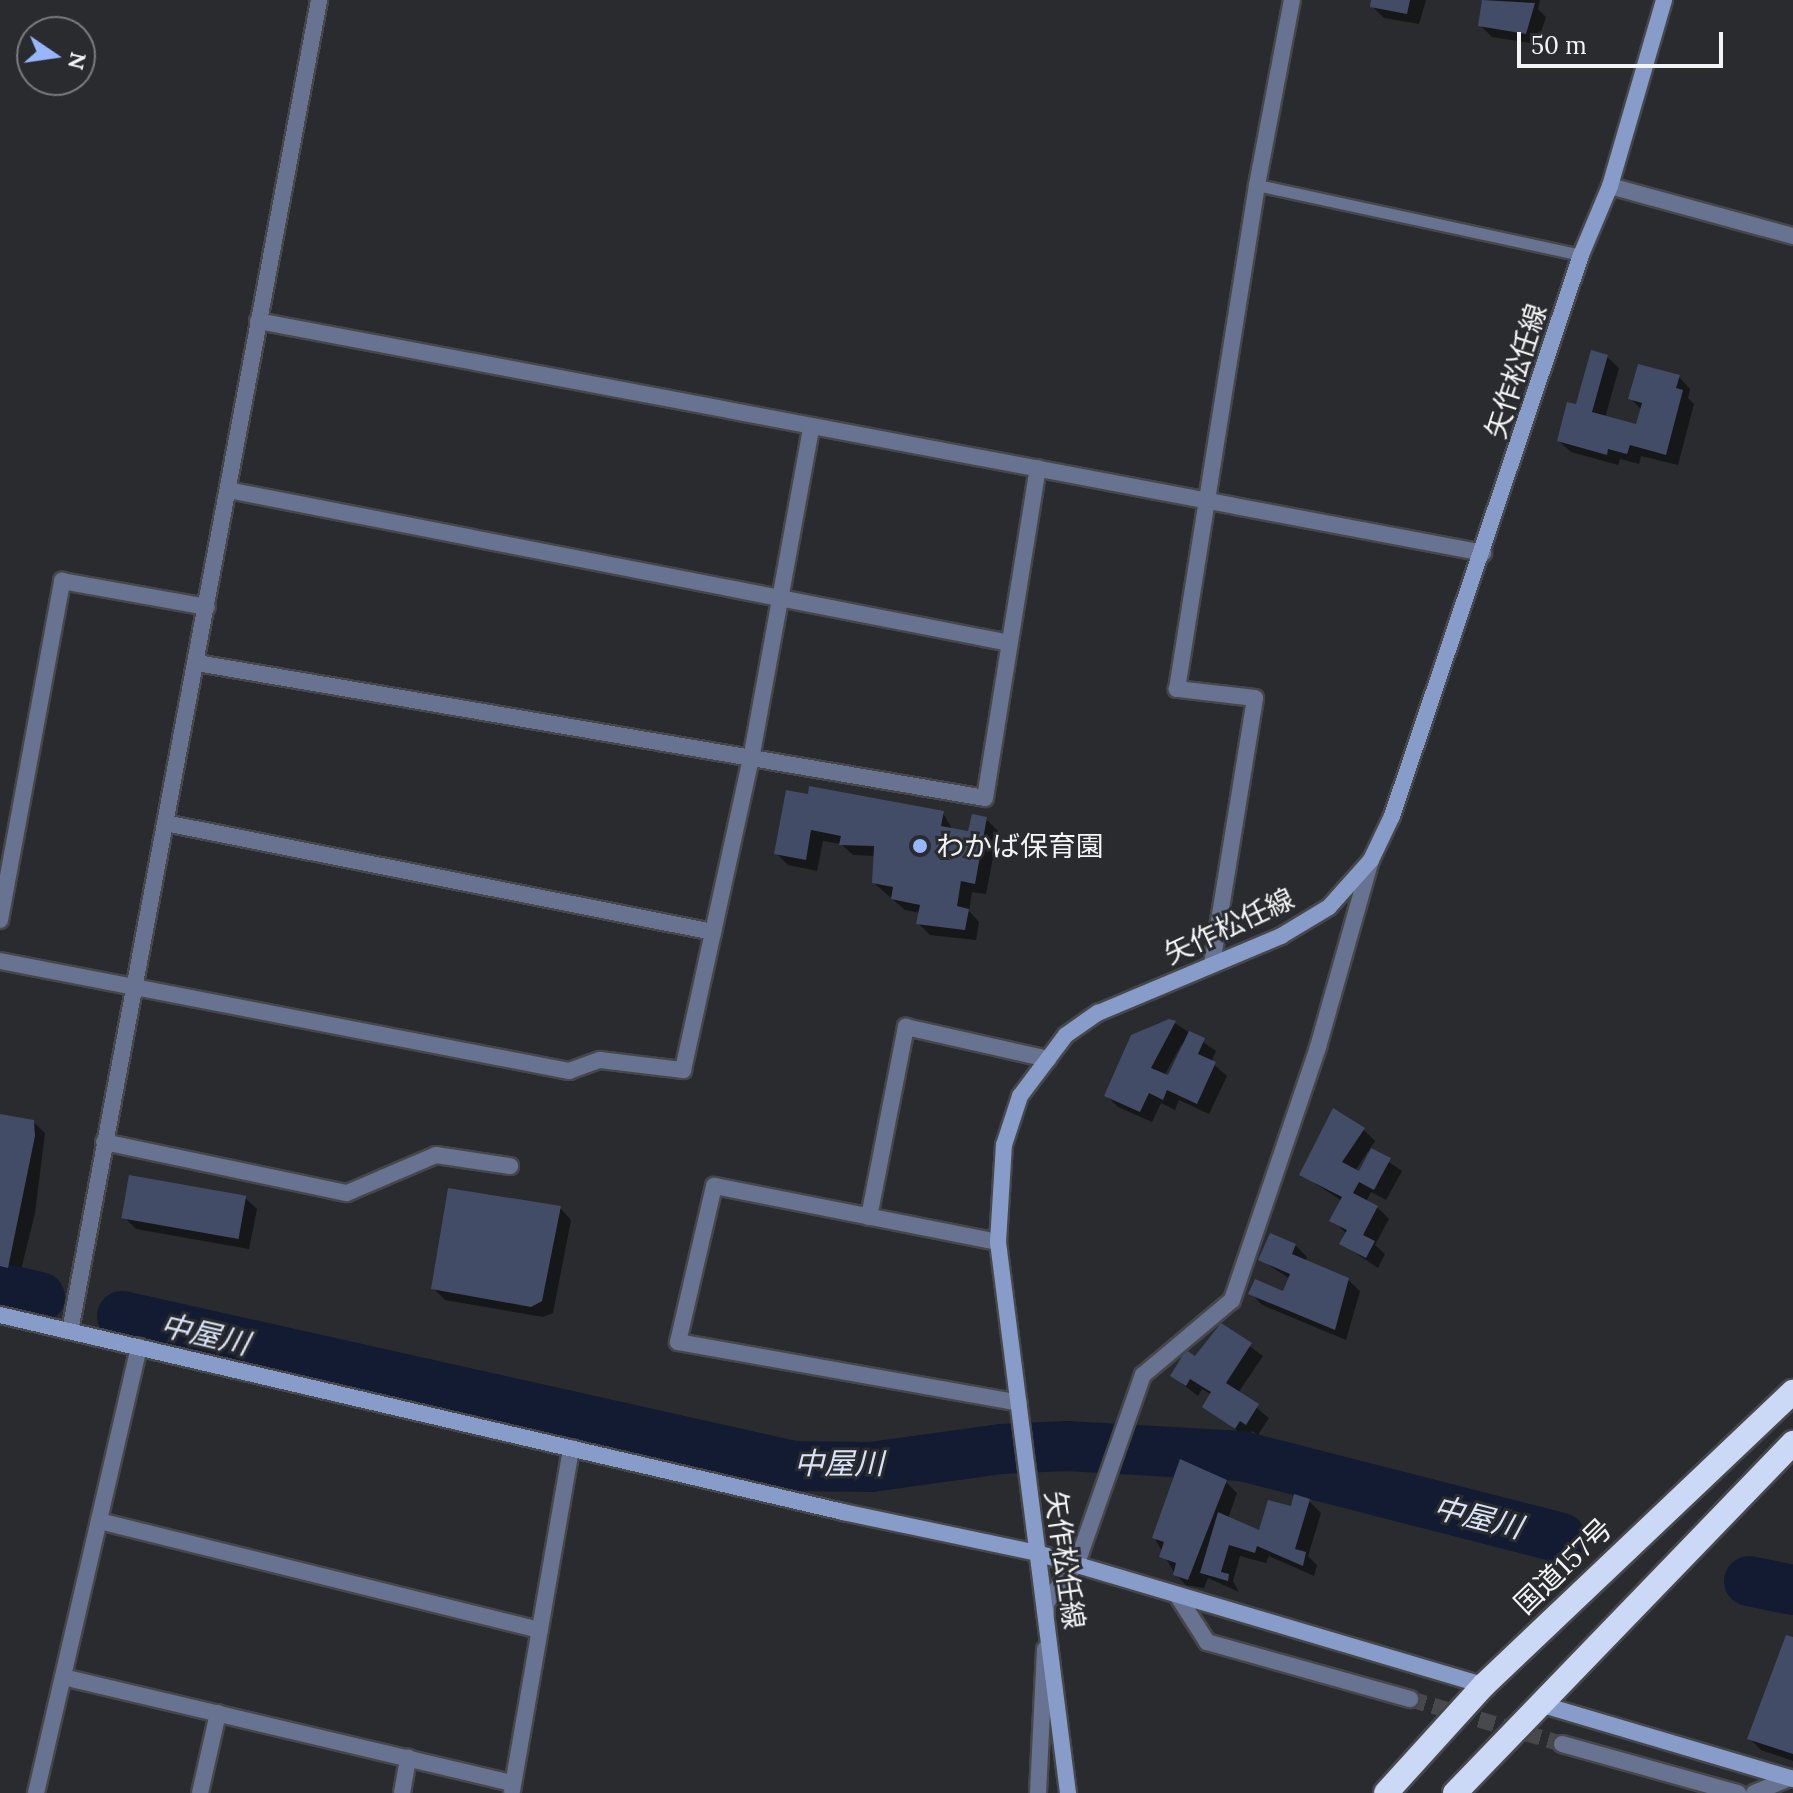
<!DOCTYPE html>
<meta charset="utf-8">
<style>
body{margin:0}
#map{position:relative;width:1793px;height:1793px;overflow:hidden;background:#2a2b2e;font-family:Lora,"Noto Sans JP",serif}
div>[style]{position:absolute}
.shadow>*{inset:0;background:#0007}
.river>*{height:50px;margin:-25px;padding:0 25px;transform-origin:25px;border-radius:25px;background:#121b31}
.building>*{inset:0;background:#424c66;transform-origin:0 0}
.street-tunnel>*{height:16px;margin-top:-8px;transform-origin:0;background:repeating-linear-gradient(90deg,#48494c 0 16px,transparent 0 24px)}
.roads{filter:drop-shadow(2px 0 #46474a) drop-shadow(-2px 0 #46474a) drop-shadow(0 2px #46474a) drop-shadow(0 -2px #46474a)}
.lane>*{height:11px;margin:-5.5px;padding:0 5.5px;transform-origin:5.5px;border-radius:5.5px;background:#677390}
.street>*{height:16px;margin:-8px;padding:0 8px;transform-origin:8px;border-radius:8px;background:#677390}
.secondary>*{height:16px;margin:-8px;padding:0 8px;transform-origin:8px;border-radius:8px;background:#889cca}
.highway>*{height:24px;margin:-12px;padding:0 12px;transform-origin:12px;border-radius:12px;background:#ccd9f6}
.dots>*{width:22px;height:22px;translate:-50% -50%;box-sizing:border-box;border:4px solid #2a2b2e;border-radius:50%}
span{translate:-50% -50%;white-space:nowrap;text-align:center;line-height:1.15;-webkit-text-stroke:6px #2a2b2e;paint-order:stroke}
.street-label{font-size:28px;color:#f3f4f6}
.poi-label{font-size:28px;color:#f3f4f6}
.left{translate:0 -50%;text-align:left}
.water-label{font-size:30px;color:#dae3f8;font-style:italic}
.north{position:absolute;left:16px;top:16px;width:80px;height:80px;box-sizing:border-box;background:#2a2b2e;border:2px solid #7a7b7e;border-radius:50%;rotate:103deg;font-size:22px;font-weight:700;line-height:32px;text-align:center;color:#f3f4f6}
.north::after{content:'';display:block;margin:auto;width:28px;height:36px;background:#98b6fd;clip-path:polygon(50% 0,100% 100%,50% 72%,0 100%)}
.scale{position:absolute;left:1517px;top:32px;width:206px;height:36px;box-sizing:border-box;border:4px solid #f3f4f6;border-top:0;padding-left:10px;font-size:24px;line-height:28px;white-space:nowrap;color:#f3f4f6;-webkit-text-stroke:6px #2a2b2e;paint-order:stroke}
</style>
<div id="map">
<div class="shadow">
<i style="clip-path:polygon(1373px 0,1426px 0,1419px 24px,1384px 18px,1372px 6px)"></i>
<i style="clip-path:polygon(1484px 0,1540px 0,1538px 9px,1546px 17px,1537px 44px,1492px 37px,1480px 25px)"></i>
<i style="clip-path:polygon(1607px 357px,1619px 368px,1605px 418px,1638px 426px,1642px 410px,1631px 399px,1679px 377px,1690px 389px,1688px 398px,1694px 404px,1678px 465px,1641px 456px,1639px 464px,1620px 459px,1618px 465px,1571px 452px,1559px 441px)"></i>
<i style="clip-path:polygon(788px 793px,943px 813px,953px 831px,970px 834px,986px 819px,998px 831px,986px 894px,972px 892px,969px 911px,979px 922px,976px 940px,930px 935px,918px 923px,920px 913px,905px 910px,874px 883px,875px 856px,853px 855px,841px 844px,823px 841px,817px 871px,788px 865px,777px 854px)"></i>
<i style="clip-path:polygon(evenodd,1175px 1023px,1216px 1051px,1211px 1062px,1227px 1076px,1209px 1114px,1179px 1100px,1175px 1110px,1161px 1103px,1152px 1122px,1118px 1107px,1106px 1095px,1175px 1023px,1181px 1045px,1184px 1046px,1169px 1078px,1164px 1076px,1181px 1045px)"></i>
<i style="clip-path:polygon(0 1116px,33px 1122px,45px 1133px,35px 1213px,19px 1278px,0 1275px)"></i>
<i style="clip-path:polygon(evenodd,1364px 1130px,1375px 1141px,1370px 1149px,1402px 1171px,1386px 1200px,1371px 1192px,1366px 1202px,1379px 1209px,1357px 1243px,1379px 1209px,1389px 1219px,1375px 1245px,1385px 1254px,1378px 1268px,1342px 1244px,1347px 1234px,1332px 1220px,1342px 1201px,1301px 1174px,1364px 1130px,1368px 1151px,1371px 1152px,1360px 1173px,1355px 1171px,1368px 1151px)"></i>
<i style="clip-path:polygon(245px 1198px,257px 1209px,249px 1249px,136px 1229px,124px 1217px)"></i>
<i style="clip-path:polygon(560px 1208px,571px 1220px,553px 1313px,543px 1317px,445px 1300px,433px 1288px)"></i>
<i style="clip-path:polygon(1295px 1245px,1307px 1257px,1305px 1262px,1348px 1280px,1360px 1291px,1346px 1340px,1262px 1305px,1251px 1293px,1284px 1293px,1290px 1279px,1261px 1260px)"></i>
<i style="clip-path:polygon(1221px 1325px,1263px 1356px,1238px 1393px,1269px 1418px,1258px 1435px,1252px 1431px,1248px 1439px,1204px 1407px,1212px 1395px,1202px 1389px,1198px 1396px,1172px 1376px,1195px 1358px)"></i>
<i style="clip-path:polygon(1226px 1482px,1237px 1493px,1228px 1519px,1261px 1533px,1309px 1501px,1321px 1513px,1308px 1556px,1317px 1565px,1314px 1576px,1269px 1556px,1266px 1563px,1240px 1556px,1233px 1581px,1239px 1592px,1208px 1578px,1204px 1588px,1186px 1585px,1175px 1574px,1154px 1537px)"></i>
<i style="clip-path:polygon(1793px 1639px,1793px 1761px,1761px 1750px,1749px 1738px)"></i>
</div>
<div class="river">
<i style="left:0;top:1288px;width:41px;rotate:12.7deg"></i>
<i style="left:122px;top:1316px;width:689px;rotate:12.58deg"></i>
<i style="left:794px;top:1466px;width:77px;rotate:0.7deg"></i>
<i style="left:871px;top:1467px;width:131px;rotate:-7.9deg"></i>
<i style="left:1001px;top:1449px;width:66px;rotate:-2.6deg"></i>
<i style="left:1067px;top:1446px;width:175px;rotate:3.3deg"></i>
<i style="left:1242px;top:1456px;width:329px;rotate:14.4deg"></i>
<i style="left:1749px;top:1581px;width:45px;rotate:11.6deg"></i>
</div>
<div class="building">
<i style="clip-path:polygon(1371px 0,1410px 0,1407px 14px,1370px 7px)"></i>
<i style="clip-path:polygon(1482px 0,1535px 3px,1526px 34px,1478px 26px)"></i>
<i style="clip-path:polygon(1591px 350px,1608px 355px,1592px 412px,1636px 424px,1642px 403px,1628px 399px,1638px 364px,1680px 375px,1676px 388px,1683px 390px,1666px 455px,1630px 445px,1627px 454px,1608px 449px,1607px 455px,1557px 441px,1567px 402px,1576px 404px)"></i>
<i style="clip-path:polygon(809px 786px,944px 811px,941px 826px,968px 831px,972px 814px,987px 817px,975px 884px,961px 881px,957px 906px,969px 909px,965px 930px,916px 924px,920px 905px,891px 899px,893px 887px,872px 883px,874px 846px,839px 845px,841px 836px,811px 830px,806px 860px,774px 854px,786px 790px,808px 794px)"></i>
<i style="clip-path:polygon(1169px 1019px,1176px 1021px,1151px 1068px,1168px 1075px,1189px 1031px,1205px 1038px,1198px 1054px,1216px 1062px,1197px 1104px,1167px 1090px,1163px 1100px,1149px 1093px,1140px 1112px,1104px 1096px,1131px 1035px)"></i>
<i style="clip-path:polygon(1333px 1108px,1365px 1128px,1342px 1162px,1359px 1171px,1371px 1148px,1391px 1158px,1374px 1190px,1359px 1182px,1353px 1193px,1378px 1206px,1363px 1235px,1375px 1241px,1366px 1258px,1339px 1244px,1347px 1230px,1329px 1221px,1342px 1197px,1299px 1175px)"></i>
<i style="clip-path:polygon(0 1114px,34px 1120px,35px 1136px,8px 1268px,0 1266px)"></i>
<i style="left:129px;top:1175px;width:119px;height:44px;rotate:10deg"></i>
<i style="clip-path:polygon(448px 1188px,561px 1206px,542px 1301px,531px 1307px,431px 1289px)"></i>
<i style="clip-path:polygon(1270px 1233px,1296px 1244px,1292px 1254px,1349px 1278px,1335px 1330px,1248px 1294px,1255px 1279px,1283px 1291px,1290px 1274px,1258px 1260px)"></i>
<i style="clip-path:polygon(1221px 1323px,1252px 1343px,1226px 1383px,1259px 1404px,1246px 1425px,1240px 1421px,1235px 1429px,1202px 1407px,1211px 1392px,1190px 1379px,1186px 1386px,1170px 1376px,1186px 1350px,1195px 1356px)"></i>
<i style="clip-path:polygon(1180px 1459px,1227px 1480px,1188px 1580px,1173px 1575px,1176px 1563px,1159px 1557px,1164px 1542px,1152px 1538px)"></i>
<i style="clip-path:polygon(1294px 1494px,1310px 1499px,1295px 1549px,1306px 1552px,1303px 1566px,1257px 1546px,1255px 1553px,1229px 1545px,1221px 1572px,1229px 1574px,1228px 1581px,1200px 1573px,1218px 1512px,1259px 1530px,1268px 1500px,1291px 1506px)"></i>
<i style="clip-path:polygon(1786px 1635px,1793px 1637px,1793px 1754px,1747px 1739px)"></i>
</div>
<div class="street-tunnel">
<i style="left:1410px;top:1699px;width:159px;rotate:16.5deg"></i>
</div>
<div class="roads">
<div class="lane">
<i style="left:1257px;top:185px;width:331px;rotate:12.2deg"></i>
</div>
<div class="street">
<i style="left:1610px;top:186px;width:190px;rotate:15.3deg"></i>
<i style="left:258px;top:321px;width:1247px;rotate:10.72deg"></i>
<i style="left:228px;top:490px;width:796px;rotate:11.08deg"></i>
<i style="left:197px;top:663px;width:799px;rotate:9.72deg"></i>
<i style="left:985px;top:798px;width:334px;rotate:-80.9deg"></i>
<i style="left:165px;top:823px;width:559px;rotate:11.25deg"></i>
<i style="left:0;top:920px;width:345px;rotate:-79.6deg"></i>
<i style="left:62px;top:581px;width:147px;rotate:10.2deg"></i>
<i style="left:0;top:961px;width:580px;rotate:10.94deg"></i>
<i style="left:569px;top:1071px;width:33px;rotate:-20deg"></i>
<i style="left:600px;top:1060px;width:84px;rotate:6.9deg"></i>
<i style="left:683px;top:1070px;width:318px;rotate:-77.7deg"></i>
<i style="left:751px;top:759px;width:336px;rotate:-79.7deg"></i>
<i style="left:1212px;top:964px;width:269px;rotate:-80.8deg"></i>
<i style="left:1255px;top:698px;width:79px;rotate:-173.4deg"></i>
<i style="left:1177px;top:689px;width:510px;rotate:-80.98deg"></i>
<i style="left:1257px;top:185px;width:188px;rotate:-79.3deg"></i>
<i style="left:104px;top:1142px;width:248px;rotate:11.9deg"></i>
<i style="left:347px;top:1193px;width:97px;rotate:-23.1deg"></i>
<i style="left:436px;top:1155px;width:75px;rotate:8.5deg"></i>
<i style="left:869px;top:1217px;width:194px;rotate:-79deg"></i>
<i style="left:906px;top:1027px;width:146px;rotate:12.7deg"></i>
<i style="left:998px;top:1242px;width:289px;rotate:-168.8deg"></i>
<i style="left:714px;top:1186px;width:160px;rotate:103deg"></i>
<i style="left:678px;top:1342px;width:346px;rotate:10.1deg"></i>
<i style="left:70px;top:1331px;width:1354px;rotate:-79.4deg"></i>
<i style="left:99px;top:1521px;width:454px;rotate:13.9deg"></i>
<i style="left:1177px;top:1595px;width:56px;rotate:57.4deg"></i>
<i style="left:1207px;top:1642px;width:211px;rotate:15.7deg"></i>
<i style="left:1046px;top:1614px;width:11px;rotate:-90deg"></i>
<i style="left:1046px;top:1603px;width:51px;rotate:-52.2deg"></i>
<i style="left:1077px;top:1563px;width:199px;rotate:-70.7deg"></i>
<i style="left:1143px;top:1375px;width:116px;rotate:-40.1deg"></i>
<i style="left:1232px;top:1300px;width:267px;rotate:-71.2deg"></i>
<i style="left:1318px;top:1047px;width:194px;rotate:-74.2deg"></i>
<i style="left:63px;top:1677px;width:462px;rotate:13.3deg"></i>
<i style="left:1562px;top:1744px;width:183px;rotate:15.6deg"></i>
<i style="left:512px;top:1791px;width:348px;rotate:-80.2deg"></i>
<i style="left:36px;top:1793px;width:458px;rotate:-77deg"></i>
<i style="left:200px;top:1793px;width:82px;rotate:-77.3deg"></i>
<i style="left:402px;top:1793px;width:36px;rotate:-80deg"></i>
<i style="left:1038px;top:1793px;width:144px;rotate:-87.2deg"></i>
<i style="left:1754px;top:1793px;width:39px;rotate:-23deg"></i>
</div>
<div class="secondary">
<i style="left:0;top:1315px;width:866px;rotate:13.15deg"></i>
<i style="left:843px;top:1512px;width:198px;rotate:11.9deg"></i>
<i style="left:1037px;top:1553px;width:466px;rotate:16.5deg"></i>
<i style="left:1540px;top:1704px;width:264px;rotate:16.5deg"></i>
<i style="left:1068px;top:1793px;width:555px;rotate:-97.24deg"></i>
<i style="left:998px;top:1242px;width:97px;rotate:-86.5deg"></i>
<i style="left:1004px;top:1145px;width:52px;rotate:-71.9deg"></i>
<i style="left:1020px;top:1096px;width:76px;rotate:-53deg"></i>
<i style="left:1066px;top:1035px;width:39px;rotate:-35deg"></i>
<i style="left:1098px;top:1013px;width:199px;rotate:-22.8deg"></i>
<i style="left:1281px;top:936px;width:56px;rotate:-31.1deg"></i>
<i style="left:1329px;top:907px;width:63px;rotate:-48.2deg"></i>
<i style="left:1371px;top:860px;width:49px;rotate:-64.5deg"></i>
<i style="left:1392px;top:816px;width:592px;rotate:-71.38deg"></i>
<i style="left:1581px;top:255px;width:75px;rotate:-67.2deg"></i>
<i style="left:1610px;top:186px;width:194px;rotate:-73.8deg"></i>
</div>
<div class="highway">
<i style="left:1386px;top:1793px;width:146px;rotate:-47.8deg"></i>
<i style="left:1484px;top:1685px;width:426px;rotate:-43.5deg"></i>
<i style="left:1455px;top:1793px;width:487px;rotate:-46deg"></i>
</div>
</div>
<div class="dots">
<i style="left:920px;top:846px;background:#98b6fd"></i>
</div>
<div class="street-label">
<span style="left:1516px;top:371px;rotate:-72deg">矢作松任線</span>
<span style="left:1229px;top:926px;rotate:-25deg">矢作松任線</span>
<span style="left:1065px;top:1560px;rotate:82deg">矢作松任線</span>
<span style="left:1563px;top:1566px;rotate:-44deg">国道157号</span>
</div>
<div class="poi-label">
<span class="left" style="left:936px;top:846px">わかば保育園</span>
</div>
<div class="water-label">
<span style="left:205px;top:1334px;rotate:13deg">中屋川</span>
<span style="left:839px;top:1463px">中屋川</span>
<span style="left:1478px;top:1517px;rotate:14deg">中屋川</span>
</div>
<div class="north">N</div>
<div class="scale">50 m</div>
</div>
